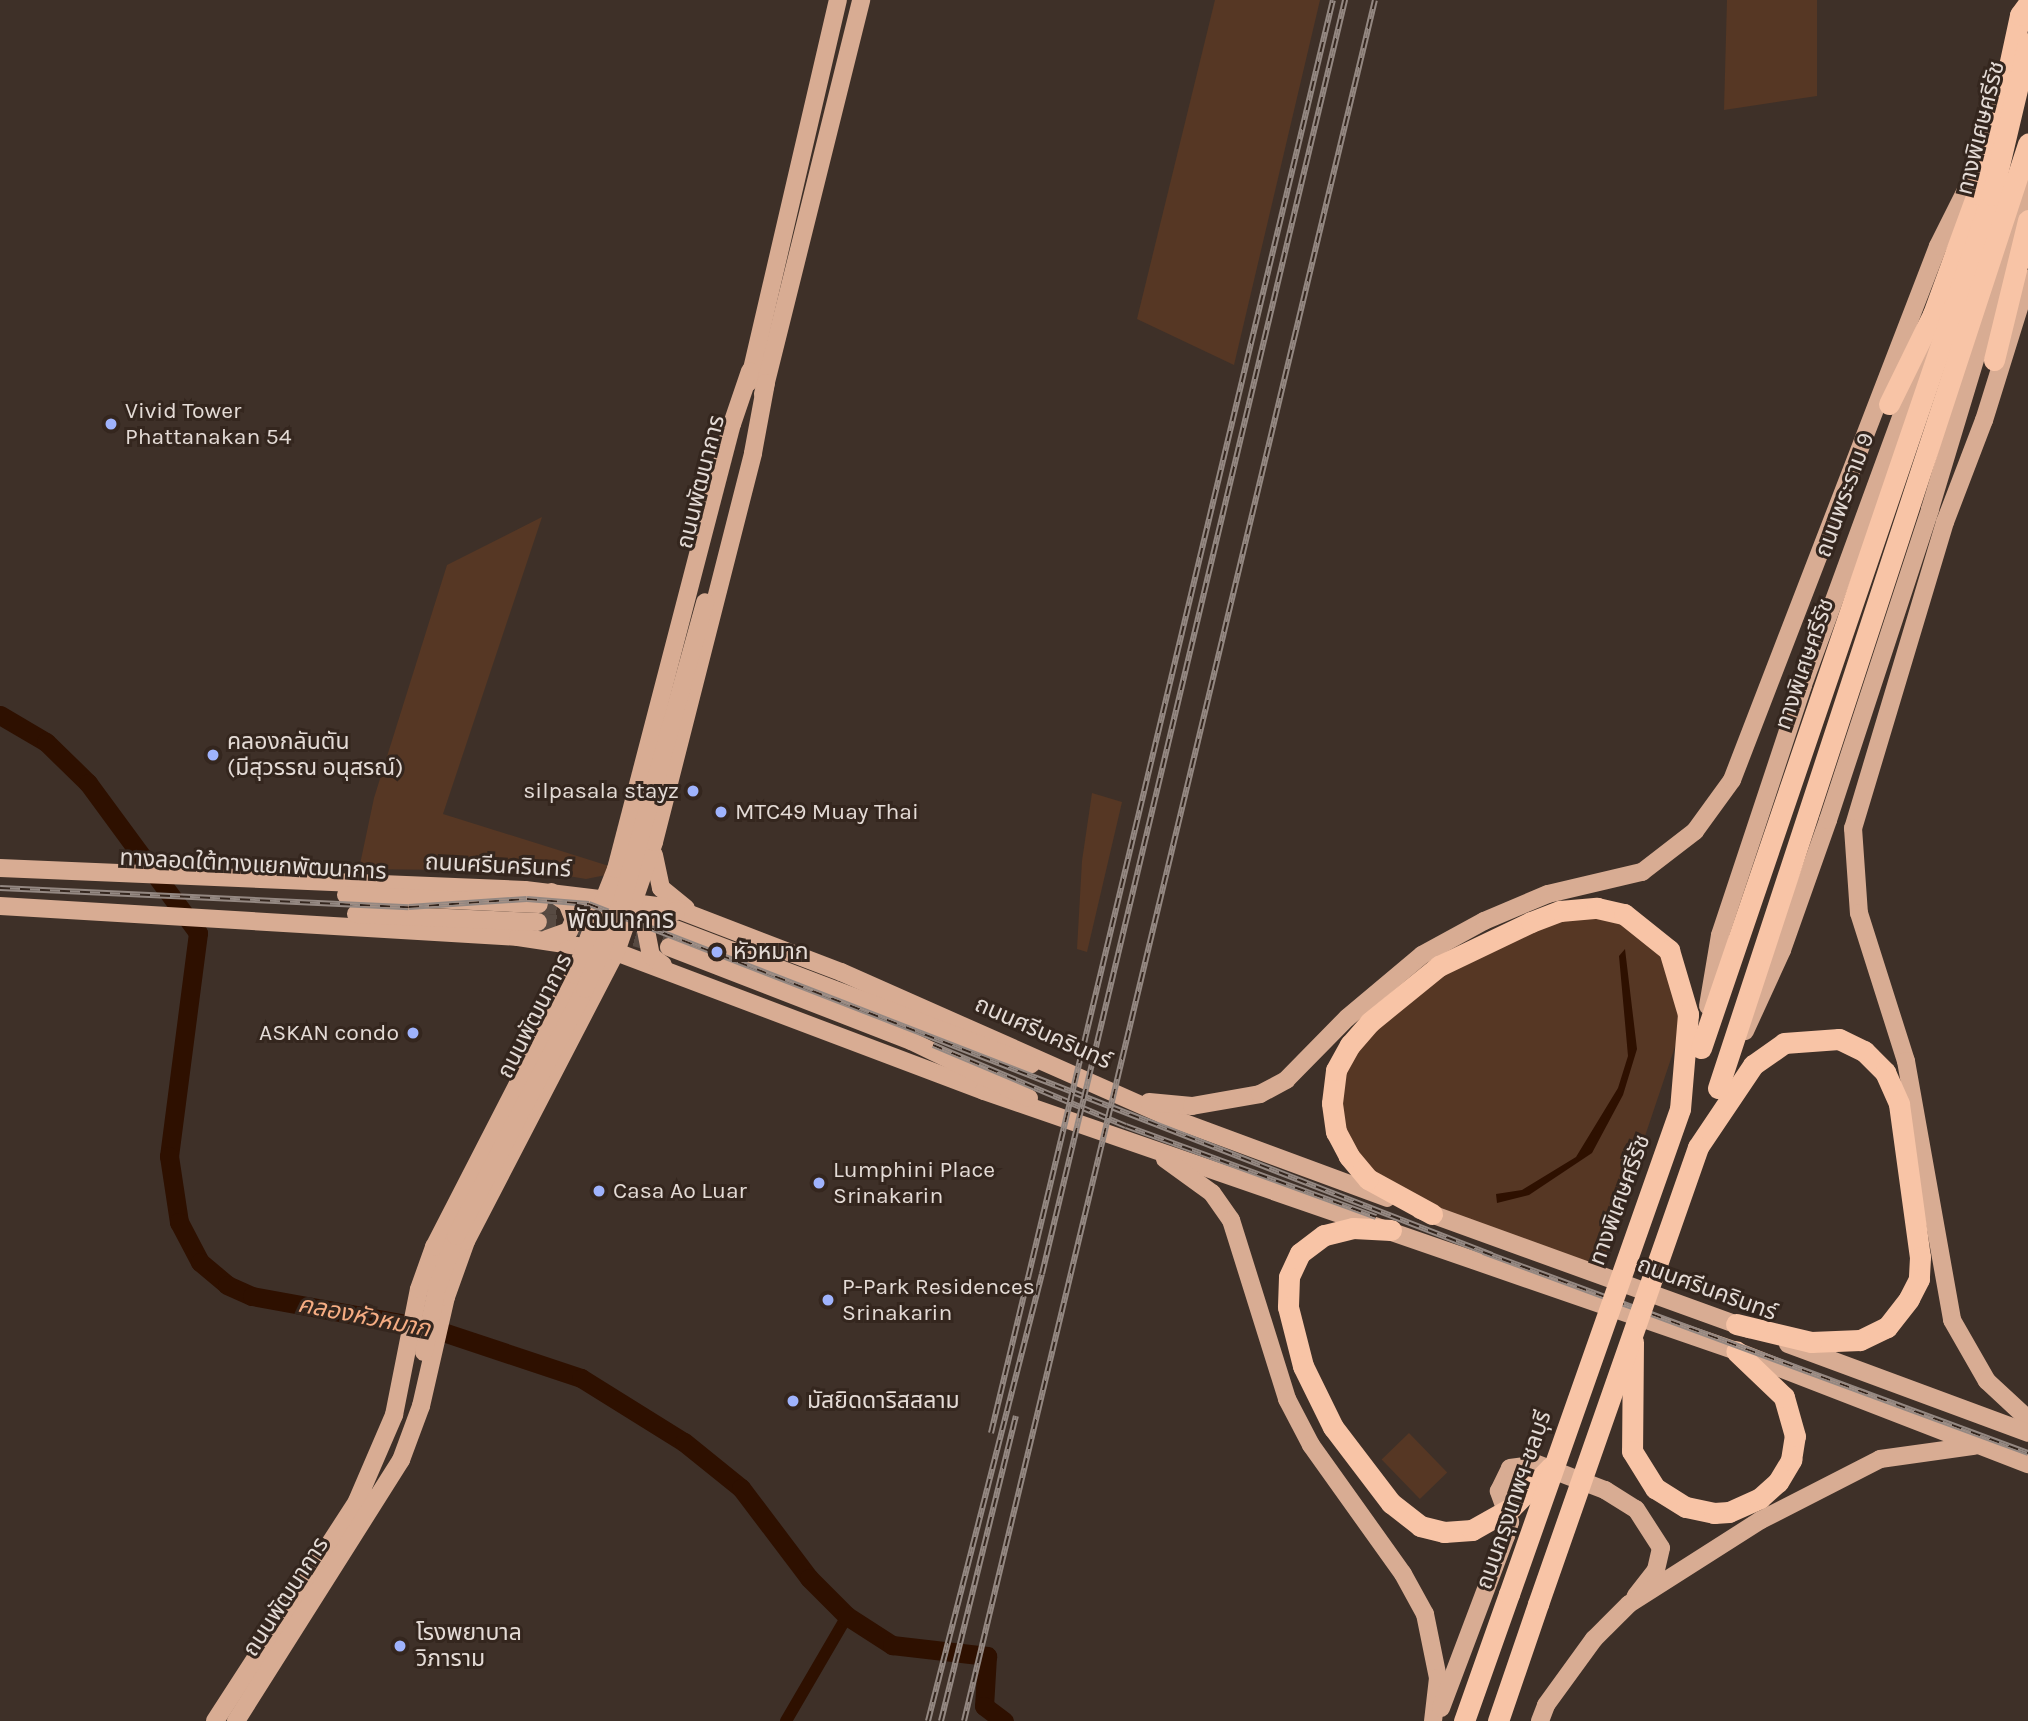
<!DOCTYPE html>
<meta charset="utf-8">
<style>
body{margin:0}
#map{position:relative;width:2028px;height:1721px;overflow:hidden;background:#3e3028;font-family:Karla,"Noto Sans Thai",sans-serif}
div>[style]{position:absolute}
.green>*{inset:0;background:#563724;transform-origin:0 0}
.water>*{inset:0;background:#2e1000}
.canal>*{height:12px;margin:-6px;padding:0 6px;transform-origin:6px;border-radius:6px;background:#2e1000}
.river>*{height:19px;margin:-9.5px;padding:0 9.5px;transform-origin:9.5px;border-radius:9.5px;background:#2e1000}
.major-tunnel>*{height:18px;margin-top:-9px;transform-origin:0;background:repeating-linear-gradient(90deg,#574a42 0 18px,transparent 0 27px)}
.major>*{height:18px;margin:-9px;padding:0 9px;transform-origin:9px;border-radius:9px;background:#d8ac93}
.highway>*{height:21px;margin:-10.5px;padding:0 10.5px;transform-origin:10.5px;border-radius:10.5px;background:#f8c4a6}
.rail>*{height:6px;margin-top:-3px;transform-origin:0;background:repeating-linear-gradient(90deg,#34261e 0 10px,#948882 0 20px);box-sizing:border-box;border-block:2px solid #948882}
.major-bridge>*{height:18px;margin:-9px;padding:0 9px;transform-origin:9px;border-radius:9px;background:#d8ac93}
.highway-bridge>*{height:21px;margin:-10.5px;padding:0 10.5px;transform-origin:10.5px;border-radius:10.5px;background:#f8c4a6}
.dots>*{width:19px;height:19px;translate:-50% -50%;box-sizing:border-box;border:4px solid #34261e;border-radius:50%}
span{translate:-50% -50%;white-space:nowrap;text-align:center;line-height:1.15;-webkit-text-stroke:6px #34261e;paint-order:stroke}
.street-label{font-size:23px;color:#e4dbd6}
.poi-label{font-size:23px;color:#e4dbd6}
.left{translate:0 -50%;text-align:left}
.right{translate:-100% -50%;text-align:right}
.water-label{font-size:24px;color:#f6ad83;font-style:italic}
.quarter-label{font-size:26px;color:#e4dbd6}
</style>
<div id="map">
<div class="green">
<i style="clip-path:polygon(1215px 0,1320px 0,1234px 365px,1137px 319px)"></i>
<i style="clip-path:polygon(1727px 0,1817px 0,1817px 96px,1724px 110px)"></i>
<i style="clip-path:polygon(542px 517px,443px 814px,609px 866px,606px 875px,586px 879px,486px 862px,453px 870px,359px 869px,374px 798px,447px 565px)"></i>
<i style="clip-path:polygon(1092px 793px,1122px 802px,1087px 952px,1077px 949px,1082px 861px)"></i>
<i style="clip-path:polygon(1597px 908px,1669px 950px,1687px 1011px,1598px 1276px,1368px 1179px,1332px 1103px,1336px 1070px,1439px 966px)"></i>
<i style="left:1409px;top:1433px;width:55px;height:38px;rotate:46deg"></i>
</div>
<div class="water">
<i style="clip-path:polygon(1625px 949px,1637px 1049px,1623px 1095px,1592px 1153px,1529px 1195px,1497px 1203px,1496px 1194px,1522px 1190px,1576px 1157px,1618px 1088px,1628px 1056px,1619px 956px)"></i>
</div>
<div class="canal">
<i style="left:786px;top:1721px;width:121px;rotate:-59.8deg"></i>
</div>
<div class="river">
<i style="left:0;top:715px;width:53px;rotate:30.4deg"></i>
<i style="left:46px;top:742px;width:59px;rotate:44.3deg"></i>
<i style="left:88px;top:783px;width:186px;rotate:53.7deg"></i>
<i style="left:198px;top:933px;width:225px;rotate:97.4deg"></i>
<i style="left:169px;top:1156px;width:67px;rotate:81.4deg"></i>
<i style="left:179px;top:1222px;width:45px;rotate:62.3deg"></i>
<i style="left:200px;top:1262px;width:35px;rotate:40deg"></i>
<i style="left:227px;top:1285px;width:27px;rotate:24deg"></i>
<i style="left:252px;top:1296px;width:185px;rotate:10.3deg"></i>
<i style="left:434px;top:1329px;width:155px;rotate:18.4deg"></i>
<i style="left:581px;top:1378px;width:121px;rotate:31.9deg"></i>
<i style="left:684px;top:1442px;width:73px;rotate:38.9deg"></i>
<i style="left:741px;top:1488px;width:113px;rotate:52.9deg"></i>
<i style="left:809px;top:1578px;width:54px;rotate:45deg"></i>
<i style="left:847px;top:1616px;width:54px;rotate:32.8deg"></i>
<i style="left:892px;top:1645px;width:96px;rotate:6.6deg"></i>
<i style="left:987px;top:1656px;width:50px;rotate:93.4deg"></i>
<i style="left:984px;top:1706px;width:25px;rotate:37deg"></i>
</div>
<div class="major-tunnel">
<i style="left:539px;top:904px;width:75px;rotate:6.1deg"></i>
<i style="left:614px;top:912px;width:63px;rotate:15.6deg"></i>
<i style="left:538px;top:922px;width:71px;rotate:6.4deg"></i>
<i style="left:609px;top:930px;width:62px;rotate:15.8deg"></i>
</div>
<div class="major">
<i style="left:2028px;top:279px;width:148px;rotate:107.3deg"></i>
<i style="left:1984px;top:420px;width:109px;rotate:110.9deg"></i>
<i style="left:1945px;top:522px;width:320px;rotate:106.7deg"></i>
<i style="left:1853px;top:828px;width:85px;rotate:86deg"></i>
<i style="left:1859px;top:913px;width:155px;rotate:72.4deg"></i>
<i style="left:1906px;top:1061px;width:263px;rotate:79.9deg"></i>
<i style="left:1952px;top:1320px;width:70px;rotate:60.2deg"></i>
<i style="left:1987px;top:1381px;width:56px;rotate:42.8deg"></i>
<i style="left:749px;top:382px;width:392px;rotate:-76.9deg"></i>
<i style="left:763px;top:394px;width:406px;rotate:-76deg"></i>
<i style="left:654px;top:855px;width:34px;rotate:78deg"></i>
<i style="left:661px;top:888px;width:32px;rotate:39deg"></i>
<i style="left:0;top:868px;width:525px;rotate:2.4deg"></i>
<i style="left:525px;top:890px;width:150px;rotate:6.9deg"></i>
<i style="left:674px;top:908px;width:179px;rotate:21deg"></i>
<i style="left:841px;top:972px;width:352px;rotate:23.9deg"></i>
<i style="left:1163px;top:1115px;width:239px;rotate:20.3deg"></i>
<i style="left:346px;top:895px;width:193px;rotate:2.7deg"></i>
<i style="left:0;top:906px;width:519px;rotate:3.42deg"></i>
<i style="left:518px;top:937px;width:99px;rotate:8.7deg"></i>
<i style="left:616px;top:952px;width:393px;rotate:20.7deg"></i>
<i style="left:984px;top:1091px;width:796px;rotate:19.07deg"></i>
<i style="left:1736px;top:1351px;width:313px;rotate:21.2deg"></i>
<i style="left:356px;top:914px;width:182px;rotate:2.5deg"></i>
<i style="left:675px;top:929px;width:381px;rotate:20.8deg"></i>
<i style="left:547px;top:939px;width:23px;rotate:-20deg"></i>
<i style="left:569px;top:931px;width:12px;rotate:-66deg"></i>
<i style="left:574px;top:920px;width:18px;rotate:-112deg"></i>
<i style="left:567px;top:903px;width:19px;rotate:-145deg"></i>
<i style="left:669px;top:947px;width:260px;rotate:21.2deg"></i>
<i style="left:911px;top:1041px;width:131px;rotate:25.8deg"></i>
<i style="left:663px;top:965px;width:15px;rotate:-143deg"></i>
<i style="left:651px;top:956px;width:26px;rotate:-101deg"></i>
<i style="left:646px;top:930px;width:15px;rotate:-58deg"></i>
<i style="left:654px;top:917px;width:23px;rotate:-15deg"></i>
<i style="left:1708px;top:1006px;width:72px;rotate:-80.4deg"></i>
<i style="left:1720px;top:935px;width:263px;rotate:-71.6deg"></i>
<i style="left:1803px;top:685px;width:361px;rotate:-69.9deg"></i>
<i style="left:1745px;top:1031px;width:89px;rotate:-65.4deg"></i>
<i style="left:1782px;top:950px;width:138px;rotate:-70.5deg"></i>
<i style="left:1828px;top:820px;width:327px;rotate:-71.8deg"></i>
<i style="left:1930px;top:509px;width:338px;rotate:-73.2deg"></i>
<i style="left:1149px;top:1102px;width:43px;rotate:5.3deg"></i>
<i style="left:1192px;top:1106px;width:69px;rotate:-10deg"></i>
<i style="left:1260px;top:1094px;width:30px;rotate:-28deg"></i>
<i style="left:1286px;top:1080px;width:87px;rotate:-45.5deg"></i>
<i style="left:1347px;top:1018px;width:98px;rotate:-40deg"></i>
<i style="left:1422px;top:955px;width:71px;rotate:-28.7deg"></i>
<i style="left:1484px;top:921px;width:69px;rotate:-22.9deg"></i>
<i style="left:1548px;top:894px;width:97px;rotate:-13.2deg"></i>
<i style="left:1642px;top:872px;width:67px;rotate:-37.7deg"></i>
<i style="left:1695px;top:831px;width:63px;rotate:-54deg"></i>
<i style="left:1732px;top:780px;width:572px;rotate:-68.9deg"></i>
<i style="left:1938px;top:246px;width:92px;rotate:-63.4deg"></i>
<i style="left:1165px;top:1159px;width:58px;rotate:35.9deg"></i>
<i style="left:1212px;top:1193px;width:33px;rotate:55deg"></i>
<i style="left:1231px;top:1220px;width:188px;rotate:72.6deg"></i>
<i style="left:1287px;top:1399px;width:52px;rotate:62.4deg"></i>
<i style="left:1311px;top:1445px;width:158px;rotate:54.5deg"></i>
<i style="left:1403px;top:1574px;width:46px;rotate:61.2deg"></i>
<i style="left:1425px;top:1614px;width:65px;rotate:78.5deg"></i>
<i style="left:1438px;top:1678px;width:43px;rotate:96.6deg"></i>
<i style="left:1420px;top:1210px;width:350px;rotate:19.9deg"></i>
<i style="left:1788px;top:1344px;width:256px;rotate:20.3deg"></i>
<i style="left:357px;top:1501px;width:94px;rotate:-66.7deg"></i>
<i style="left:394px;top:1415px;width:128px;rotate:-78.8deg"></i>
<i style="left:419px;top:1289px;width:45px;rotate:-70.3deg"></i>
<i style="left:434px;top:1247px;width:306px;rotate:-62.8deg"></i>
<i style="left:574px;top:975px;width:114px;rotate:-68.4deg"></i>
<i style="left:616px;top:869px;width:460px;rotate:-75.4deg"></i>
<i style="left:732px;top:424px;width:56px;rotate:-71.2deg"></i>
<i style="left:1441px;top:1708px;width:184px;rotate:-69.3deg"></i>
<i style="left:1506px;top:1536px;width:15px;rotate:-74deg"></i>
<i style="left:1510px;top:1522px;width:33px;rotate:-110deg"></i>
<i style="left:1499px;top:1491px;width:25px;rotate:-64deg"></i>
<i style="left:1510px;top:1468px;width:27px;rotate:-8deg"></i>
<i style="left:1537px;top:1464px;width:73px;rotate:20.9deg"></i>
<i style="left:1605px;top:1490px;width:36px;rotate:32deg"></i>
<i style="left:1636px;top:1509px;width:46px;rotate:57.3deg"></i>
<i style="left:1661px;top:1548px;width:23px;rotate:103deg"></i>
<i style="left:1656px;top:1570px;width:33px;rotate:128deg"></i>
<i style="left:215px;top:1721px;width:273px;rotate:-57.1deg"></i>
<i style="left:236px;top:1721px;width:309px;rotate:-57.7deg"></i>
<i style="left:401px;top:1460px;width:58px;rotate:-69.7deg"></i>
<i style="left:421px;top:1406px;width:112px;rotate:-77.1deg"></i>
<i style="left:446px;top:1297px;width:59px;rotate:-70.3deg"></i>
<i style="left:466px;top:1241px;width:326px;rotate:-62.6deg"></i>
<i style="left:616px;top:952px;width:116px;rotate:-70.9deg"></i>
<i style="left:654px;top:842px;width:401px;rotate:-75.7deg"></i>
<i style="left:753px;top:453px;width:71px;rotate:-79.5deg"></i>
<i style="left:1540px;top:1721px;width:17px;rotate:-69deg"></i>
<i style="left:1546px;top:1705px;width:82px;rotate:-54deg"></i>
<i style="left:1594px;top:1639px;width:49px;rotate:-45deg"></i>
<i style="left:1629px;top:1604px;width:156px;rotate:-32.5deg"></i>
<i style="left:1761px;top:1520px;width:134px;rotate:-27.1deg"></i>
<i style="left:1880px;top:1459px;width:95px;rotate:-7.9deg"></i>
</div>
<div class="highway">
<i style="left:1994px;top:360px;width:144px;rotate:-76.3deg"></i>
<i style="left:1698px;top:1147px;width:99px;rotate:-56.1deg"></i>
<i style="left:1753px;top:1065px;width:38px;rotate:-35deg"></i>
<i style="left:1784px;top:1043px;width:55px;rotate:-4.2deg"></i>
<i style="left:1839px;top:1039px;width:28px;rotate:26deg"></i>
<i style="left:1864px;top:1051px;width:30px;rotate:45deg"></i>
<i style="left:1885px;top:1072px;width:35px;rotate:66deg"></i>
<i style="left:1899px;top:1104px;width:154px;rotate:82.2deg"></i>
<i style="left:1920px;top:1257px;width:22px;rotate:93deg"></i>
<i style="left:1919px;top:1279px;width:22px;rotate:117deg"></i>
<i style="left:1909px;top:1299px;width:36px;rotate:128deg"></i>
<i style="left:1887px;top:1327px;width:30px;rotate:154deg"></i>
<i style="left:1860px;top:1340px;width:49px;rotate:177.7deg"></i>
<i style="left:1811px;top:1342px;width:77px;rotate:-166.5deg"></i>
<i style="left:1432px;top:1214px;width:73px;rotate:-151.3deg"></i>
<i style="left:1368px;top:1179px;width:30px;rotate:-130deg"></i>
<i style="left:1349px;top:1156px;width:27px;rotate:-118deg"></i>
<i style="left:1336px;top:1132px;width:29px;rotate:-98deg"></i>
<i style="left:1332px;top:1103px;width:33px;rotate:-83deg"></i>
<i style="left:1336px;top:1070px;width:29px;rotate:-61deg"></i>
<i style="left:1350px;top:1045px;width:30px;rotate:-49deg"></i>
<i style="left:1370px;top:1022px;width:89px;rotate:-39.1deg"></i>
<i style="left:1439px;top:966px;width:102px;rotate:-25.6deg"></i>
<i style="left:1531px;top:922px;width:31px;rotate:-21deg"></i>
<i style="left:1560px;top:911px;width:37px;rotate:-5deg"></i>
<i style="left:1597px;top:908px;width:28px;rotate:13deg"></i>
<i style="left:1624px;top:914px;width:58px;rotate:38.7deg"></i>
<i style="left:1669px;top:950px;width:67px;rotate:73.5deg"></i>
<i style="left:1688px;top:1014px;width:95px;rotate:94.8deg"></i>
<i style="left:1391px;top:1230px;width:38px;rotate:-177deg"></i>
<i style="left:1353px;top:1228px;width:30px;rotate:166deg"></i>
<i style="left:1324px;top:1235px;width:30px;rotate:143deg"></i>
<i style="left:1300px;top:1253px;width:26px;rotate:115deg"></i>
<i style="left:1289px;top:1277px;width:30px;rotate:92deg"></i>
<i style="left:1288px;top:1307px;width:61px;rotate:75.7deg"></i>
<i style="left:1303px;top:1366px;width:68px;rotate:63.8deg"></i>
<i style="left:1333px;top:1427px;width:96px;rotate:52.7deg"></i>
<i style="left:1633px;top:1342px;width:109px;rotate:90.5deg"></i>
<i style="left:1632px;top:1451px;width:44px;rotate:58.1deg"></i>
<i style="left:1655px;top:1488px;width:36px;rotate:32deg"></i>
<i style="left:1686px;top:1507px;width:29px;rotate:12deg"></i>
<i style="left:1714px;top:1513px;width:15px;rotate:-4deg"></i>
<i style="left:1729px;top:1512px;width:34px;rotate:-24deg"></i>
<i style="left:1760px;top:1498px;width:24px;rotate:-42deg"></i>
<i style="left:1778px;top:1482px;width:26px;rotate:-59deg"></i>
<i style="left:1791px;top:1460px;width:24px;rotate:-81deg"></i>
<i style="left:1795px;top:1436px;width:41px;rotate:-105.8deg"></i>
<i style="left:1784px;top:1397px;width:66px;rotate:-136.2deg"></i>
<i style="left:1464px;top:1721px;width:135px;rotate:-70.5deg"></i>
<i style="left:1498px;top:1721px;width:124px;rotate:-71.1deg"></i>
</div>
<div class="rail">
<i style="left:0;top:888px;width:409px;rotate:2.7deg"></i>
<i style="left:409px;top:907px;width:118px;rotate:-3.9deg"></i>
<i style="left:527px;top:899px;width:62px;rotate:4.6deg"></i>
<i style="left:589px;top:904px;width:969px;rotate:21.24deg"></i>
<i style="left:933px;top:1045px;width:209px;rotate:22.8deg"></i>
<i style="left:1126px;top:1126px;width:266px;rotate:20deg"></i>
<i style="left:1483px;top:1252px;width:581px;rotate:20.24deg"></i>
<i style="left:991px;top:1433px;width:1473px;rotate:-76.58deg"></i>
<i style="left:928px;top:1721px;width:461px;rotate:-75.7deg"></i>
<i style="left:1042px;top:1274px;width:1310px;rotate:-76.62deg"></i>
<i style="left:941px;top:1721px;width:314px;rotate:-76.2deg"></i>
<i style="left:964px;top:1721px;width:1769px;rotate:-76.57deg"></i>
</div>
<div class="major-bridge">
<i style="left:424px;top:1352px;width:65px;rotate:-78.5deg"></i>
<i style="left:437px;top:1288px;width:55px;rotate:-69.9deg"></i>
<i style="left:456px;top:1236px;width:279px;rotate:-62.4deg"></i>
<i style="left:585px;top:989px;width:95px;rotate:-67deg"></i>
<i style="left:622px;top:902px;width:311px;rotate:-74.5deg"></i>
</div>
<div class="highway-bridge">
<i style="left:1889px;top:404px;width:100px;rotate:-63.9deg"></i>
<i style="left:1933px;top:314px;width:128px;rotate:-69.9deg"></i>
<i style="left:1977px;top:194px;width:56px;rotate:-73.5deg"></i>
<i style="left:1993px;top:140px;width:128px;rotate:-77.8deg"></i>
<i style="left:2020px;top:15px;width:14px;rotate:-54deg"></i>
<i style="left:1701px;top:1048px;width:901px;rotate:-71.16deg"></i>
<i style="left:1992px;top:195px;width:156px;rotate:-76.7deg"></i>
<i style="left:1718px;top:1088px;width:994px;rotate:-71.82deg"></i>
<i style="left:1391px;top:1503px;width:37px;rotate:38deg"></i>
<i style="left:1420px;top:1526px;width:25px;rotate:14deg"></i>
<i style="left:1444px;top:1532px;width:28px;rotate:-4deg"></i>
<i style="left:1472px;top:1530px;width:45px;rotate:-29.4deg"></i>
<i style="left:1511px;top:1508px;width:57px;rotate:-45.7deg"></i>
<i style="left:1509px;top:1594px;width:514px;rotate:-70.58deg"></i>
<i style="left:1538px;top:1604px;width:484px;rotate:-70.7deg"></i>
</div>
<div class="dots">
<i style="left:111px;top:424px;background:#9fb3fd"></i>
<i style="left:213px;top:755px;background:#9fb3fd"></i>
<i style="left:693px;top:791px;background:#9fb3fd"></i>
<i style="left:721px;top:812px;background:#9fb3fd"></i>
<i style="left:717px;top:952px;background:#9fb3fd"></i>
<i style="left:413px;top:1033px;background:#9fb3fd"></i>
<i style="left:819px;top:1183px;background:#9fb3fd"></i>
<i style="left:599px;top:1191px;background:#9fb3fd"></i>
<i style="left:828px;top:1300px;background:#9fb3fd"></i>
<i style="left:793px;top:1401px;background:#9fb3fd"></i>
<i style="left:400px;top:1646px;background:#9fb3fd"></i>
</div>
<div class="street-label">
<span style="left:1981px;top:128px;rotate:-76deg">ทางพิเศษศรีรัช</span>
<span style="left:701px;top:482px;rotate:-76deg">ถนนพัฒนาการ</span>
<span style="left:1845px;top:495px;rotate:-70deg">ถนนพระราม 9</span>
<span style="left:1805px;top:664px;rotate:-71deg">ทางพิเศษศรีรัช</span>
<span style="left:253px;top:865px;rotate:3deg">ทางลอดใต้ทางแยกพัฒนาการ</span>
<span style="left:498px;top:866px;rotate:3deg">ถนนศรีนครินทร์</span>
<span style="left:535px;top:1016px;rotate:-63deg">ถนนพัฒนาการ</span>
<span style="left:1043px;top:1033px;rotate:24deg">ถนนศรีนครินทร์</span>
<span style="left:1620px;top:1200px;rotate:-70deg">ทางพิเศษศรีรัช</span>
<span style="left:1707px;top:1289px;rotate:20deg">ถนนศรีนครินทร์</span>
<span style="left:1514px;top:1500px;rotate:-71deg">ถนนกรุงเทพฯ-ชลบุรี</span>
<span style="left:286px;top:1597px;rotate:-57deg">ถนนพัฒนาการ</span>
</div>
<div class="poi-label">
<span class="left" style="left:125px;top:424px">Vivid Tower<br>Phattanakan 54</span>
<span class="left" style="left:227px;top:755px">คลองกลันตัน<br>(มีสุวรรณ อนุสรณ์)</span>
<span class="right" style="left:679px;top:791px">silpasala stayz</span>
<span class="left" style="left:735px;top:812px">MTC49 Muay Thai</span>
<span class="left" style="left:733px;top:952px">หัวหมาก</span>
<span class="right" style="left:399px;top:1033px">ASKAN condo</span>
<span class="left" style="left:833px;top:1183px">Lumphini Place<br>Srinakarin</span>
<span class="left" style="left:613px;top:1191px">Casa Ao Luar</span>
<span class="left" style="left:842px;top:1300px">P-Park Residences<br>Srinakarin</span>
<span class="left" style="left:807px;top:1401px">มัสยิดดาริสสลาม</span>
<span class="left" style="left:416px;top:1646px">โรงพยาบาล<br>วิภาราม</span>
</div>
<div class="water-label">
<span style="left:364px;top:1317px;rotate:11deg">คลองหัวหมาก</span>
</div>
<div class="quarter-label">
<span style="left:621px;top:920px">พัฒนาการ</span>
</div>
</div>
